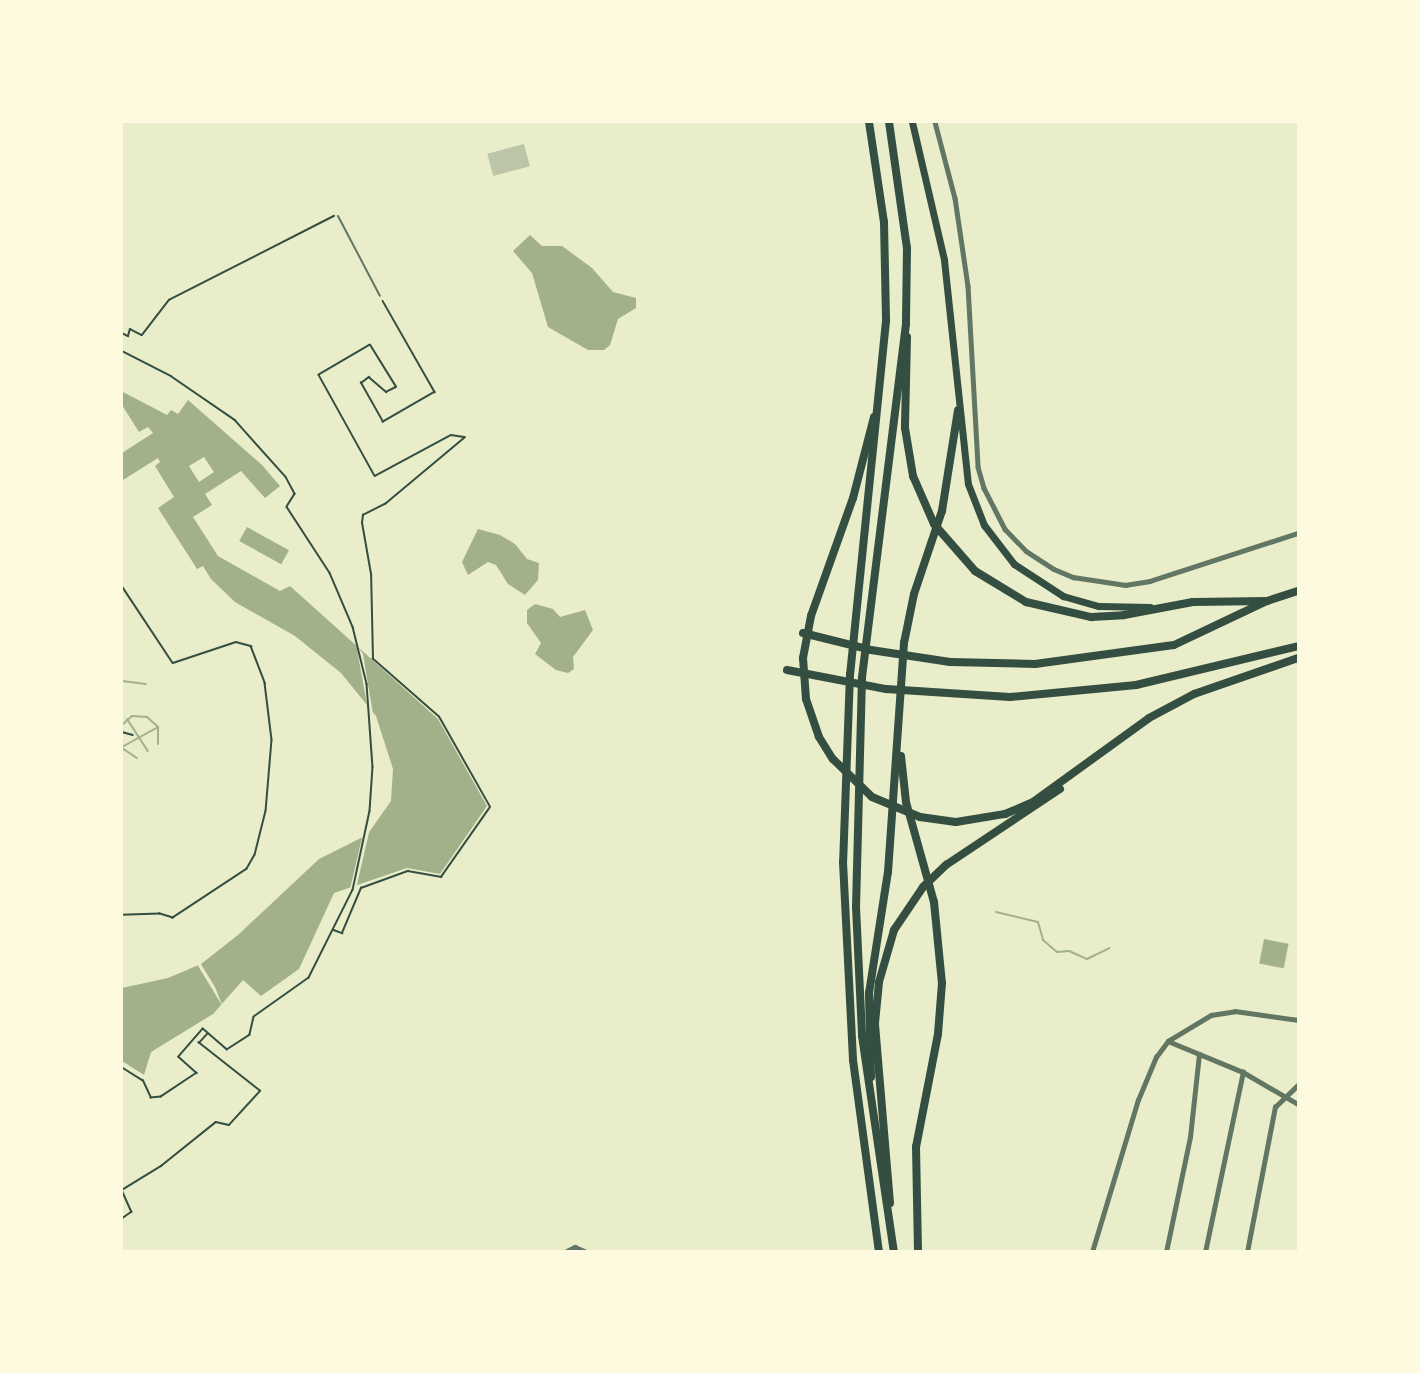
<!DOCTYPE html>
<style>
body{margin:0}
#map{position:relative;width:1420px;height:1373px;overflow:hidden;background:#e9edc9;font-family:"DM Sans",sans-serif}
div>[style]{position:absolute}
.water>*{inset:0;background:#a3b18a;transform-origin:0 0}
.pier>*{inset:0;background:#e9edc9}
.stream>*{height:2px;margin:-1px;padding:0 1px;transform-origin:1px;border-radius:1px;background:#a3b18a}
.building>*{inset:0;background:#bcc5a7;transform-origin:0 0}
.path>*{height:1.5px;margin:-0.75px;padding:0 0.75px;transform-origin:0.75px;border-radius:0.75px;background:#344e41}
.service>*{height:2px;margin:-1px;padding:0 1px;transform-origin:1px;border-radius:1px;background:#617663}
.minor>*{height:4.5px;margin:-2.25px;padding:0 2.25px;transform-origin:2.25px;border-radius:2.25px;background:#617663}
.trunk>*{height:7px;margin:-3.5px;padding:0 3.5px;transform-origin:3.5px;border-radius:3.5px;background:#344e41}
.motorway>*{height:8px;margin:-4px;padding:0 4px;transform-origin:4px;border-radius:4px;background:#344e41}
span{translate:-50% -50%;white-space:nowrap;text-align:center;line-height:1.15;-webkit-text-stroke:4.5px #fefae0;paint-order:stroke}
.frame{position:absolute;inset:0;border:123px solid #fefae0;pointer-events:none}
</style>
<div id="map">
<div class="water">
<i style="clip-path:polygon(530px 235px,542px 246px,562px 246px,592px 268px,613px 292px,636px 298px,636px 308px,618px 319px,610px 345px,604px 350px,588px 350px,548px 327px,532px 273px,513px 251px)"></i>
<i style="clip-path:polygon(evenodd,123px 392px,167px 415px,171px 410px,178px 414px,188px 400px,262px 465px,280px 486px,265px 498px,241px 471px,205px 494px,212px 505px,193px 517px,218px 556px,280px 591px,290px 586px,438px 719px,487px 806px,440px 874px,407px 868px,334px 893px,299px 969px,261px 996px,243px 980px,213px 1014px,151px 1052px,144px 1075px,122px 1061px,122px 988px,168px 978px,201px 964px,238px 935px,319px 859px,367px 835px,391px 801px,393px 769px,376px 716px,341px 673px,295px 636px,235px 602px,211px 579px,203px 566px,197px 569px,158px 508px,174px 497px,155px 466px,160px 462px,158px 458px,123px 480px,122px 453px,153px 433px,148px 427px,139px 432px,122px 405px,123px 392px,204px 457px,214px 472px,199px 482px,189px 466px,204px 457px)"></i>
<i style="left:247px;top:527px;width:48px;height:16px;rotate:29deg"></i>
<i style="clip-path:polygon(478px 529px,500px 535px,515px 544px,527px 559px,539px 563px,538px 580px,525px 595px,508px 584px,496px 565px,488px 562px,468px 575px,462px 562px)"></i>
<i style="clip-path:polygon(535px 604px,553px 609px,560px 617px,585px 610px,593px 630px,573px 657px,574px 669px,568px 673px,556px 670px,535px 654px,541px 643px,527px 623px,527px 610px)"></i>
<i style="left:1264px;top:939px;width:25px;height:25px;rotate:11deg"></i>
</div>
<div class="pier">
<i style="clip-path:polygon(356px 644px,363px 654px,374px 720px,368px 710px)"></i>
<i style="clip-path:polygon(370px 828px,356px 889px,350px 889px,363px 834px)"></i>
<i style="clip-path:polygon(199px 961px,215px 987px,223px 1007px,197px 964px)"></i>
</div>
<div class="stream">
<i style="left:122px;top:681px;width:24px;rotate:7deg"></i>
<i style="left:127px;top:719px;width:38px;rotate:57deg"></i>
<i style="left:122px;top:725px;width:13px;rotate:-42deg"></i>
<i style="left:132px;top:716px;width:15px;rotate:4deg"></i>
<i style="left:147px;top:717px;width:15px;rotate:42deg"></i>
<i style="left:158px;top:727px;width:17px;rotate:90deg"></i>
<i style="left:122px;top:747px;width:41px;rotate:-29.1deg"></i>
<i style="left:122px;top:748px;width:18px;rotate:34deg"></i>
<i style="left:996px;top:912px;width:43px;rotate:13.4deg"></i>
<i style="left:1038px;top:922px;width:19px;rotate:74deg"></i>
<i style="left:1043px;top:940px;width:18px;rotate:41deg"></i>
<i style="left:1057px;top:952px;width:12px;rotate:-5deg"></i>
<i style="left:1069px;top:951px;width:20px;rotate:24deg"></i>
<i style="left:1087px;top:959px;width:25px;rotate:-26deg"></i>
</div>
<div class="building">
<i style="left:524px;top:144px;width:23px;height:38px;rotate:75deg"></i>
</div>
<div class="path">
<i style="left:383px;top:301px;width:105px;rotate:60.3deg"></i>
<i style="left:435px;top:392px;width:60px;rotate:150deg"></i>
<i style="left:383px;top:422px;width:45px;rotate:-119.4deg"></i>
<i style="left:361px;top:383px;width:10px;rotate:-37deg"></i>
<i style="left:369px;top:377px;width:23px;rotate:41deg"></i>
<i style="left:386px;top:392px;width:11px;rotate:-27deg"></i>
<i style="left:396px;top:387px;width:49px;rotate:-121.8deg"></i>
<i style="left:370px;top:345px;width:59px;rotate:149.5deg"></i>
<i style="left:319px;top:375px;width:115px;rotate:61deg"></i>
<i style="left:375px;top:476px;width:86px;rotate:-28.3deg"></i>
<i style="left:451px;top:435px;width:13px;rotate:9deg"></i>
<i style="left:122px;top:333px;width:7px;rotate:27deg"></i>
<i style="left:128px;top:336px;width:7px;rotate:-74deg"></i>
<i style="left:130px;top:329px;width:13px;rotate:27deg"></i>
<i style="left:142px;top:335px;width:44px;rotate:-52.4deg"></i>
<i style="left:169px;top:300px;width:185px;rotate:-27deg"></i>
<i style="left:122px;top:351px;width:55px;rotate:27deg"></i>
<i style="left:171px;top:376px;width:78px;rotate:34.5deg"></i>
<i style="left:235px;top:420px;width:76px;rotate:48.2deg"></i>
<i style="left:286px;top:477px;width:19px;rotate:62deg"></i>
<i style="left:295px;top:494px;width:15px;rotate:122deg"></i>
<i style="left:287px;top:507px;width:79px;rotate:56.9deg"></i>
<i style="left:330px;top:573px;width:59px;rotate:66.9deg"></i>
<i style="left:353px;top:627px;width:59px;rotate:76.2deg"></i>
<i style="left:367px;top:684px;width:83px;rotate:85.9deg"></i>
<i style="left:373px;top:767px;width:44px;rotate:93.9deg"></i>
<i style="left:370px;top:811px;width:81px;rotate:102.1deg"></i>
<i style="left:353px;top:890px;width:98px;rotate:116.6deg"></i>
<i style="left:309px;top:978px;width:67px;rotate:144.7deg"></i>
<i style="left:254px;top:1017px;width:18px;rotate:103deg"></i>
<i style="left:250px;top:1035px;width:27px;rotate:147deg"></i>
<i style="left:227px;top:1050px;width:32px;rotate:-139deg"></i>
<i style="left:203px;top:1029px;width:37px;rotate:131deg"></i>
<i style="left:179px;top:1057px;width:24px;rotate:42deg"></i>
<i style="left:197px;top:1073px;width:43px;rotate:146.3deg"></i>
<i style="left:161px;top:1097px;width:10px;rotate:174deg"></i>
<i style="left:151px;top:1098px;width:19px;rotate:-115deg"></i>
<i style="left:143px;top:1081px;width:25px;rotate:-148deg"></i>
<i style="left:122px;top:586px;width:92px;rotate:56.5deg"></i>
<i style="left:173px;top:663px;width:66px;rotate:-18.4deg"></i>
<i style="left:236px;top:642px;width:16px;rotate:15deg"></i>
<i style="left:251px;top:646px;width:40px;rotate:69deg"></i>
<i style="left:265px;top:683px;width:57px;rotate:83deg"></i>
<i style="left:272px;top:740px;width:71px;rotate:94.8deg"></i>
<i style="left:266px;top:811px;width:45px;rotate:104deg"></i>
<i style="left:255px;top:855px;width:16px;rotate:120deg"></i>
<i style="left:247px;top:869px;width:89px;rotate:146.5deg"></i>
<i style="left:173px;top:918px;width:14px;rotate:-163deg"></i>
<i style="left:160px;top:914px;width:38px;rotate:178deg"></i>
<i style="left:122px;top:732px;width:11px;rotate:15deg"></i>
<i style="left:334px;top:930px;width:9px;rotate:21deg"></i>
<i style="left:342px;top:933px;width:49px;rotate:-67.1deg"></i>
<i style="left:361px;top:888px;width:50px;rotate:-19.9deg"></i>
<i style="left:408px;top:871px;width:34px;rotate:10deg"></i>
<i style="left:441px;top:877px;width:85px;rotate:-55deg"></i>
<i style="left:490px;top:807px;width:103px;rotate:-119.5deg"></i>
<i style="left:439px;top:717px;width:88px;rotate:-138.7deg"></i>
<i style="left:373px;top:659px;width:85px;rotate:-91.3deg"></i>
<i style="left:371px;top:574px;width:52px;rotate:-100deg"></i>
<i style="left:362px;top:523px;width:8px;rotate:-83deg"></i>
<i style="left:363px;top:515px;width:25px;rotate:-27deg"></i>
<i style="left:385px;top:504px;width:104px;rotate:-39.9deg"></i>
<i style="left:122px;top:1190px;width:46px;rotate:-31.6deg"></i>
<i style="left:161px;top:1166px;width:70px;rotate:-38.7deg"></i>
<i style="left:216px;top:1122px;width:13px;rotate:13deg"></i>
<i style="left:229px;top:1125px;width:46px;rotate:-47.6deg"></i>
<i style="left:260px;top:1091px;width:78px;rotate:-141.8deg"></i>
<i style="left:199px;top:1043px;width:12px;rotate:-48deg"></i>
<i style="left:122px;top:1190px;width:24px;rotate:66deg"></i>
<i style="left:132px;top:1212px;width:12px;rotate:145deg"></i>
</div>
<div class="service">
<i style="left:338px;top:216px;width:90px;rotate:62.3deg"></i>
</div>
<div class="minor">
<i style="left:935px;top:122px;width:79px;rotate:75.3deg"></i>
<i style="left:955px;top:198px;width:89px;rotate:81.6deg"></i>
<i style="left:968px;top:286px;width:181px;rotate:86.8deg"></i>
<i style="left:978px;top:467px;width:22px;rotate:74deg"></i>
<i style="left:984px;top:488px;width:46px;rotate:62.9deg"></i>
<i style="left:1005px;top:529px;width:30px;rotate:46deg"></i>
<i style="left:1026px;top:551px;width:33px;rotate:33deg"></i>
<i style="left:1054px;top:569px;width:21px;rotate:23deg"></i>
<i style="left:1073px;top:577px;width:53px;rotate:8.7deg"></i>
<i style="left:1125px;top:585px;width:25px;rotate:-9deg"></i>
<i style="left:1150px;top:581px;width:156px;rotate:-18deg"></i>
<i style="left:1168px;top:1041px;width:81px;rotate:22.5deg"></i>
<i style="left:1243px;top:1072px;width:64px;rotate:30.2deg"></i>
<i style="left:565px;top:1252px;width:11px;rotate:-27deg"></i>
<i style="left:575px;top:1247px;width:13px;rotate:23deg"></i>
<i style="left:1092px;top:1252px;width:159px;rotate:-73.2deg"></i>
<i style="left:1138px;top:1100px;width:47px;rotate:-67.3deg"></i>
<i style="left:1156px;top:1057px;width:20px;rotate:-53deg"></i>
<i style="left:1168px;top:1041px;width:50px;rotate:-31.2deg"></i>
<i style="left:1211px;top:1015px;width:24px;rotate:-9deg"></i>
<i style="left:1235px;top:1011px;width:64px;rotate:8.1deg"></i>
<i style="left:1166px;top:1252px;width:117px;rotate:-78.2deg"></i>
<i style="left:1190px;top:1137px;width:83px;rotate:-83.8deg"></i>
<i style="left:1205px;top:1252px;width:184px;rotate:-78.1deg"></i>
<i style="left:1247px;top:1252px;width:148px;rotate:-79.1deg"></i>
<i style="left:1275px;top:1107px;width:32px;rotate:-44deg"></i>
</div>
<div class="trunk">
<i style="left:912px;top:122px;width:142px;rotate:76.9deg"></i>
<i style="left:944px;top:260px;width:225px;rotate:83.9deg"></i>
<i style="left:968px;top:484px;width:44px;rotate:68.7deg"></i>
<i style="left:984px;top:525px;width:49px;rotate:52.4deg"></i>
<i style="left:1014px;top:564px;width:59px;rotate:33.1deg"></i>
<i style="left:1063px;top:596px;width:37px;rotate:16deg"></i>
<i style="left:1099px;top:606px;width:51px;rotate:1.1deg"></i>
</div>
<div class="motorway">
<i style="left:869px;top:122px;width:101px;rotate:81.5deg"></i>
<i style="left:884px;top:222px;width:99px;rotate:88.8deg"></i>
<i style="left:886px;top:321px;width:355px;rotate:95.8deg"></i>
<i style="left:850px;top:674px;width:188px;rotate:92.1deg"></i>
<i style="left:843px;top:862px;width:198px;rotate:87.1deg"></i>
<i style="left:853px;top:1060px;width:194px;rotate:82.3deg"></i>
<i style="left:889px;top:122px;width:127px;rotate:81.9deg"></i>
<i style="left:907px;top:248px;width:76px;rotate:90.8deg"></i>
<i style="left:906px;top:324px;width:357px;rotate:97.1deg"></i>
<i style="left:862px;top:678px;width:229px;rotate:91.5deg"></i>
<i style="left:856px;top:907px;width:129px;rotate:87.3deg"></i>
<i style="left:862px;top:1036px;width:218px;rotate:81.6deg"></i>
<i style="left:907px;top:337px;width:91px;rotate:91.3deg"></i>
<i style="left:905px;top:428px;width:49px;rotate:80.5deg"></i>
<i style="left:913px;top:476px;width:52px;rotate:66.4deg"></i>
<i style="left:934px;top:524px;width:62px;rotate:48.9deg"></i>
<i style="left:975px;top:571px;width:60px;rotate:31.3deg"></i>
<i style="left:1026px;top:602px;width:67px;rotate:13deg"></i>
<i style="left:1091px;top:617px;width:33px;rotate:-3deg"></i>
<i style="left:1124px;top:615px;width:70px;rotate:-10.7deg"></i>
<i style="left:1193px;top:602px;width:74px;rotate:-0.8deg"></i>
<i style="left:874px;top:417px;width:84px;rotate:104.5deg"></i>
<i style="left:853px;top:498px;width:125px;rotate:109.6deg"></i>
<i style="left:811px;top:616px;width:43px;rotate:100.8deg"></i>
<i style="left:803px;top:658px;width:41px;rotate:85.8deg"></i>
<i style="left:806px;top:699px;width:40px;rotate:71.1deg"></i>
<i style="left:819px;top:737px;width:26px;rotate:58deg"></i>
<i style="left:833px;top:759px;width:54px;rotate:44.3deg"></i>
<i style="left:872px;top:797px;width:52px;rotate:22.6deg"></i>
<i style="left:920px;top:817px;width:36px;rotate:8deg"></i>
<i style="left:956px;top:822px;width:50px;rotate:-9.3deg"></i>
<i style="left:1005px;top:814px;width:30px;rotate:-23deg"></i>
<i style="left:1033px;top:802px;width:143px;rotate:-35.9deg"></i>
<i style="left:1149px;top:718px;width:51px;rotate:-28.1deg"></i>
<i style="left:1194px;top:694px;width:110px;rotate:-19.1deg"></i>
<i style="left:803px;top:633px;width:70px;rotate:14deg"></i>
<i style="left:871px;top:650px;width:80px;rotate:8.6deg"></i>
<i style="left:950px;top:662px;width:85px;rotate:1.3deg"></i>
<i style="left:1035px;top:664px;width:140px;rotate:-7.8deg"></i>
<i style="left:1174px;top:645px;width:103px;rotate:-25.3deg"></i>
<i style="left:1267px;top:601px;width:33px;rotate:-18deg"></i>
<i style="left:787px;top:670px;width:101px;rotate:10.9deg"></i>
<i style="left:886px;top:689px;width:124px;rotate:3.7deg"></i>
<i style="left:1010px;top:697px;width:127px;rotate:-5.4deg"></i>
<i style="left:1136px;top:685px;width:167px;rotate:-13.5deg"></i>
<i style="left:901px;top:756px;width:46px;rotate:83.8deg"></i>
<i style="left:906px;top:802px;width:104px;rotate:74.4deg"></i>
<i style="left:934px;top:902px;width:81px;rotate:84.4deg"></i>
<i style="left:942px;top:983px;width:51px;rotate:94.5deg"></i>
<i style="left:938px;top:1034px;width:115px;rotate:101deg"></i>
<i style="left:916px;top:1147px;width:105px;rotate:88.9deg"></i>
<i style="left:871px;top:1077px;width:84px;rotate:-91.4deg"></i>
<i style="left:869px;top:993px;width:122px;rotate:-81.1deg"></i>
<i style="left:888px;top:872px;width:230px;rotate:-86deg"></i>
<i style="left:904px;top:643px;width:50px;rotate:-78.5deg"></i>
<i style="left:914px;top:594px;width:88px;rotate:-71.4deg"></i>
<i style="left:942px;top:511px;width:102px;rotate:-81deg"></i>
<i style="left:890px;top:1203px;width:181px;rotate:-94.8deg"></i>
<i style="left:875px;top:1023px;width:41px;rotate:-84.4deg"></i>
<i style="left:879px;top:982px;width:54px;rotate:-73.9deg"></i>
<i style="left:894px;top:930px;width:52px;rotate:-56deg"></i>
<i style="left:923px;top:887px;width:32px;rotate:-44deg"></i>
<i style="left:946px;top:865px;width:137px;rotate:-33.7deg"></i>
</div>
<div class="frame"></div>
</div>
